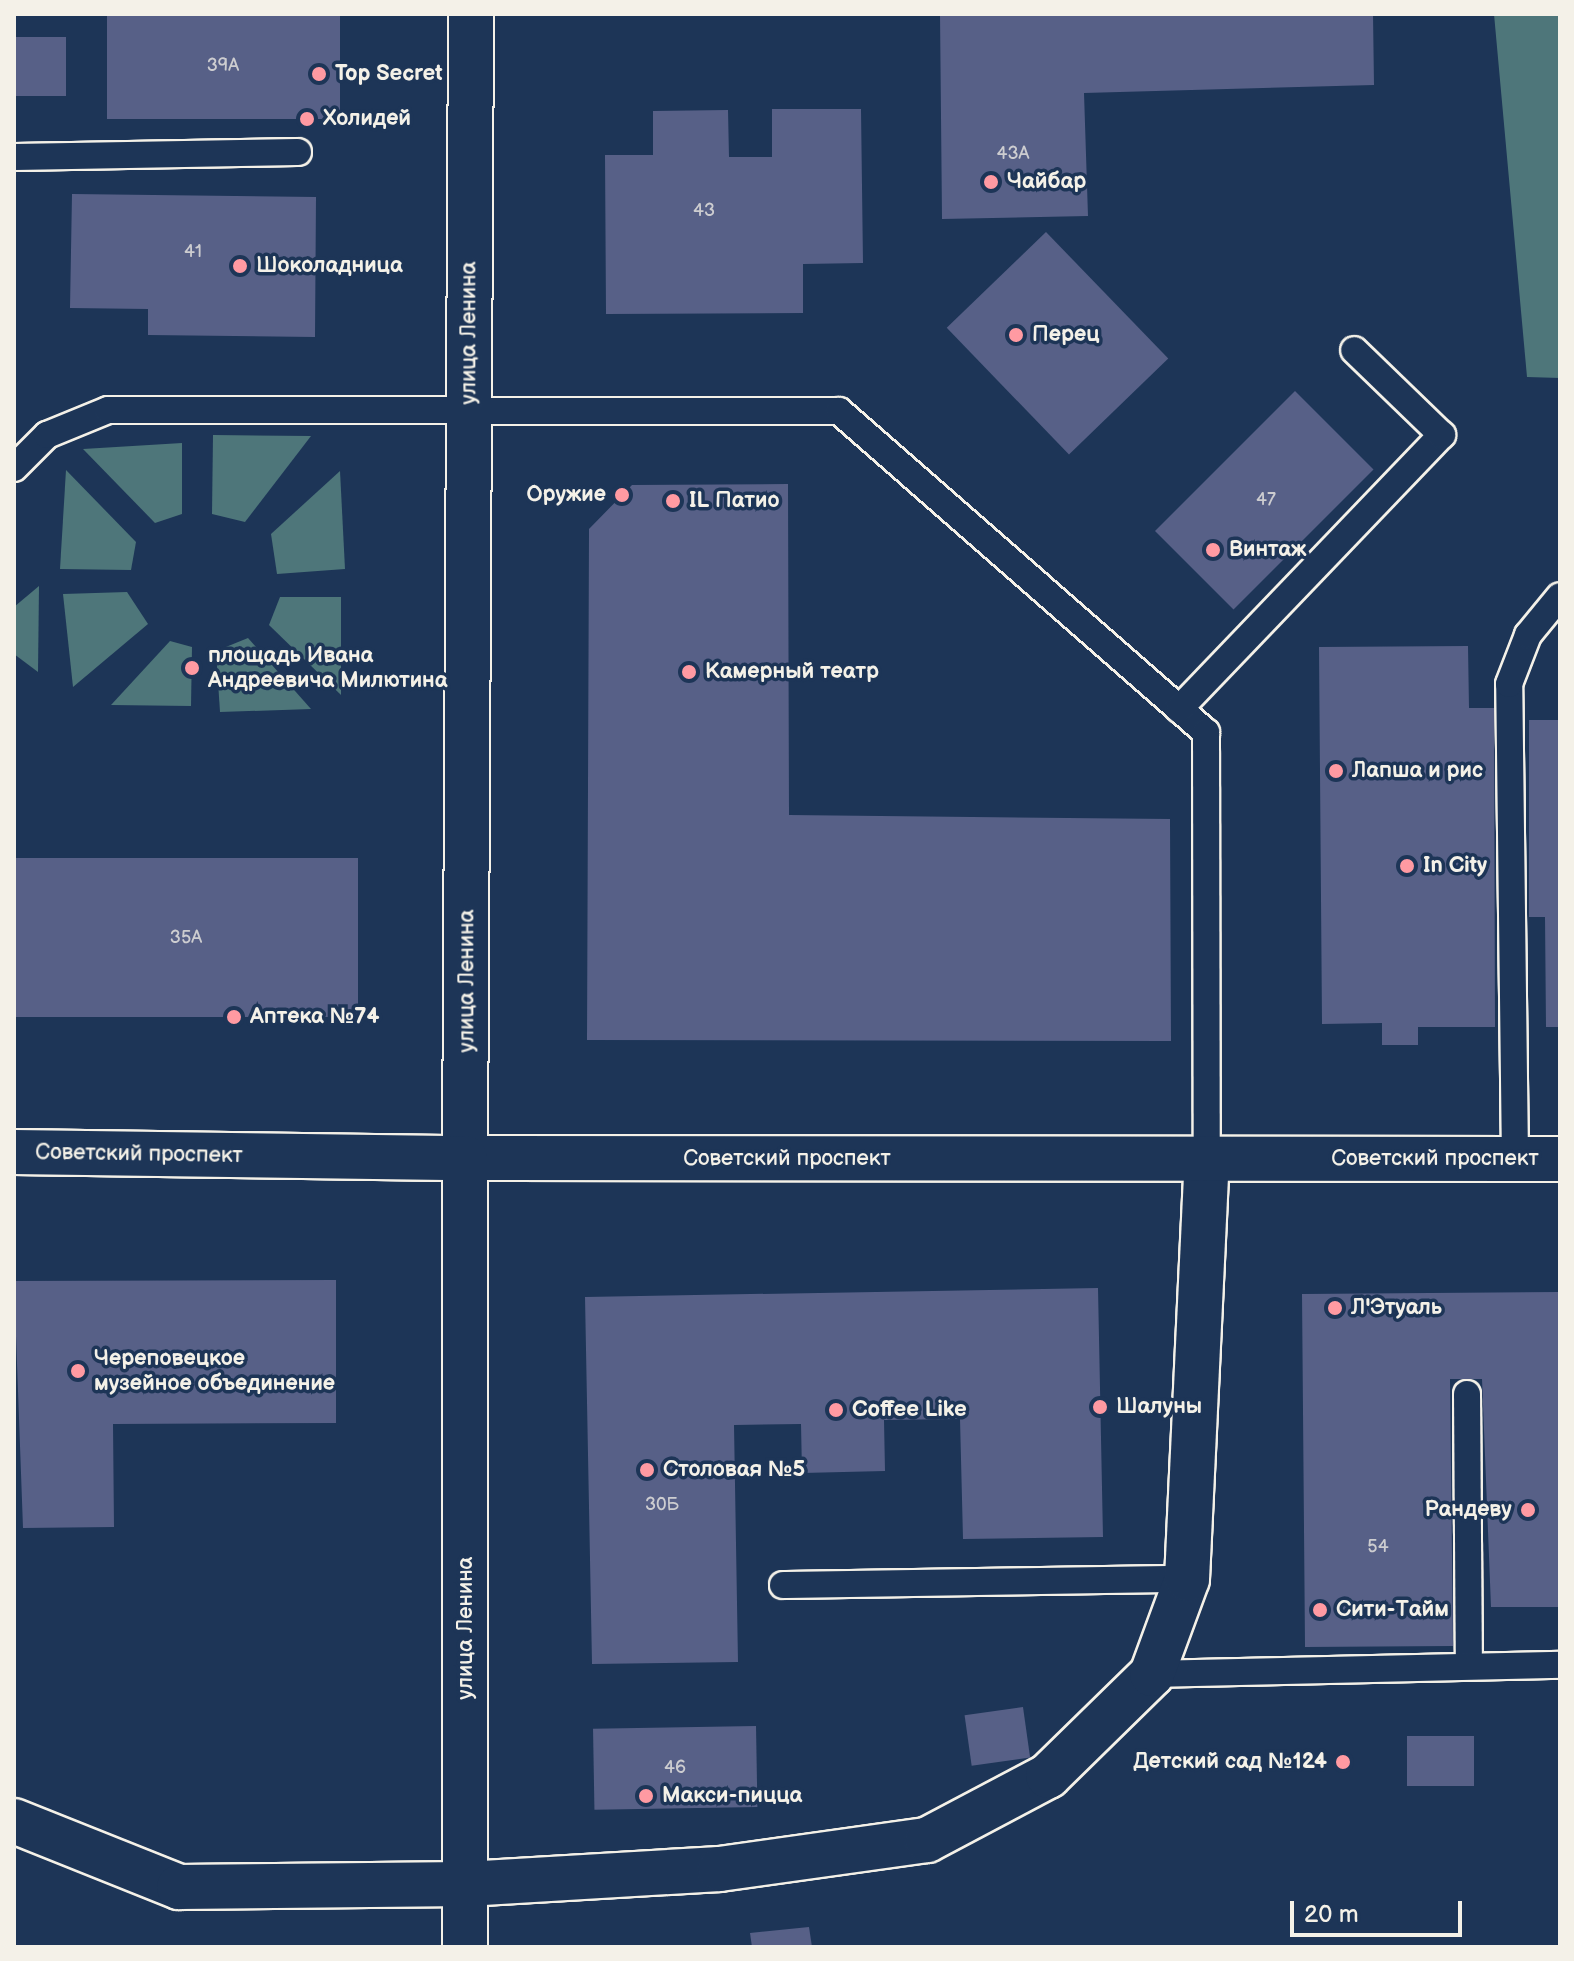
<!DOCTYPE html>
<meta charset="utf-8">
<style>
body{margin:0}
#map{position:relative;width:1574px;height:1961px;overflow:hidden;background:#1d3557;font-family:"Balsamiq Sans",sans-serif}
div>[style]{position:absolute}
.green>*{inset:0;background:#4e767a}
.building>*{inset:0;background:#576087;transform-origin:0 0}
.roads{filter:drop-shadow(2px 0 #f4f1e8) drop-shadow(-2px 0 #f4f1e8) drop-shadow(0 2px #f4f1e8) drop-shadow(0 -2px #f4f1e8)}
.service>*{height:26px;margin:-13px;padding:0 13px;transform-origin:13px;border-radius:13px;background:#1d3557}
.minor>*{height:44px;margin:-22px;padding:0 22px;transform-origin:22px;border-radius:22px;background:#1d3557}
.tertiary>*{height:44px;margin:-22px;padding:0 22px;transform-origin:22px;border-radius:22px;background:#1d3557}
.secondary>*{height:44px;margin:-22px;padding:0 22px;transform-origin:22px;border-radius:22px;background:#1d3557}
.dots>*{width:22px;height:22px;translate:-50% -50%;box-sizing:border-box;border:4px solid #1d3557;border-radius:50%}
span{translate:-50% -50%;white-space:nowrap;text-align:center;line-height:1.15;-webkit-text-stroke:7px #1d3557;paint-order:stroke}
.number-label{font-size:18px;color:#cdcdd0}
.number-label span{-webkit-text-stroke-width:0}
.poi-label{font-size:22px;color:#f4f1e8;font-weight:700}
.left{translate:0 -50%;text-align:left}
.right{translate:-100% -50%;text-align:right}
.street-label{font-size:22px;color:#f4f1e8}
.frame{position:absolute;inset:0;border:16px solid #f4f1e8;pointer-events:none}
.scale{position:absolute;left:1290px;top:1901px;width:172px;height:36px;box-sizing:border-box;border:4px solid #f4f1e8;border-top:0;padding-left:10px;font-size:24px;line-height:28px;white-space:nowrap;color:#f4f1e8;-webkit-text-stroke:6px #1d3557;paint-order:stroke}
</style>
<div id="map">
<div class="green">
<i style="clip-path:polygon(1494px 14px,1560px 14px,1560px 378px,1527px 377px)"></i>
<i style="clip-path:polygon(213px 435px,311px 436px,245px 522px,212px 514px)"></i>
<i style="clip-path:polygon(182px 443px,182px 514px,155px 523px,83px 449px)"></i>
<i style="clip-path:polygon(66px 470px,136px 542px,131px 570px,60px 569px)"></i>
<i style="clip-path:polygon(340px 471px,345px 569px,277px 574px,271px 534px)"></i>
<i style="clip-path:polygon(39px 586px,38px 672px,14px 654px,14px 607px)"></i>
<i style="clip-path:polygon(127px 592px,148px 624px,73px 687px,63px 594px)"></i>
<i style="clip-path:polygon(280px 597px,341px 597px,341px 695px,269px 625px)"></i>
<i style="clip-path:polygon(248px 638px,311px 709px,220px 712px,216px 651px)"></i>
<i style="clip-path:polygon(170px 641px,192px 647px,191px 706px,111px 705px)"></i>
</div>
<div class="building">
<i style="left:107px;top:14px;width:233px;height:105px"></i>
<i style="clip-path:polygon(940px 14px,1373px 14px,1374px 85px,1084px 93px,1088px 216px,942px 219px)"></i>
<i style="left:14px;top:37px;width:52px;height:59px"></i>
<i style="clip-path:polygon(772px 109px,861px 109px,863px 263px,803px 264px,803px 313px,606px 314px,605px 155px,653px 155px,653px 111px,728px 110px,729px 157px,772px 157px)"></i>
<i style="clip-path:polygon(72px 194px,316px 197px,315px 337px,148px 335px,148px 309px,70px 308px)"></i>
<i style="left:1046px;top:232px;width:176px;height:138px;rotate:46deg"></i>
<i style="left:1295px;top:391px;width:111px;height:198px;rotate:45deg"></i>
<i style="clip-path:polygon(788px 484px,789px 815px,1170px 819px,1171px 1041px,587px 1040px,589px 529px,632px 485px)"></i>
<i style="clip-path:polygon(1468px 646px,1469px 708px,1494px 708px,1495px 1027px,1418px 1027px,1418px 1045px,1382px 1045px,1382px 1023px,1322px 1024px,1319px 647px)"></i>
<i style="clip-path:polygon(1529px 720px,1560px 720px,1560px 1027px,1546px 1027px,1545px 917px,1529px 917px)"></i>
<i style="left:14px;top:858px;width:344px;height:159px"></i>
<i style="clip-path:polygon(336px 1280px,336px 1423px,113px 1424px,114px 1527px,23px 1528px,14px 1281px)"></i>
<i style="clip-path:polygon(1098px 1288px,1103px 1537px,963px 1539px,960px 1419px,884px 1420px,885px 1471px,802px 1473px,801px 1424px,734px 1425px,738px 1662px,592px 1664px,585px 1297px)"></i>
<i style="clip-path:polygon(1560px 1292px,1560px 1607px,1491px 1607px,1482px 1379px,1450px 1379px,1453px 1646px,1305px 1647px,1302px 1294px)"></i>
<i style="left:1023px;top:1707px;width:51px;height:59px;rotate:82deg"></i>
<i style="left:756px;top:1726px;width:81px;height:163px;rotate:89deg"></i>
<i style="left:1474px;top:1736px;width:50px;height:67px;rotate:90deg"></i>
<i style="clip-path:polygon(809px 1927px,812px 1947px,752px 1947px,750px 1933px)"></i>
</div>
<div class="roads">
<div class="service">
<i style="left:14px;top:157px;width:284px;rotate:-1deg"></i>
<i style="left:14px;top:468px;width:47px;rotate:-45deg"></i>
<i style="left:47px;top:435px;width:66px;rotate:-22.3deg"></i>
<i style="left:108px;top:410px;width:731px;rotate:0.08deg"></i>
<i style="left:839px;top:411px;width:488px;rotate:41.2deg"></i>
<i style="left:1206px;top:732px;width:426px;rotate:89.9deg"></i>
<i style="left:1179px;top:709px;width:380px;rotate:-46.2deg"></i>
<i style="left:1442px;top:435px;width:122px;rotate:-136deg"></i>
<i style="left:1515px;top:1159px;width:475px;rotate:-90.7deg"></i>
<i style="left:1509px;top:684px;width:53px;rotate:-68.8deg"></i>
<i style="left:1528px;top:635px;width:50px;rotate:-50.6deg"></i>
<i style="left:1467px;top:1394px;width:272px;rotate:89.6deg"></i>
<i style="left:783px;top:1585px;width:404px;rotate:-0.9deg"></i>
<i style="left:1152px;top:1674px;width:408px;rotate:-1.3deg"></i>
</div>
<div class="minor">
<i style="left:14px;top:1821px;width:178px;rotate:21.8deg"></i>
<i style="left:179px;top:1887px;width:287px;rotate:-0.6deg"></i>
<i style="left:466px;top:1884px;width:254px;rotate:-3.4deg"></i>
<i style="left:720px;top:1869px;width:209px;rotate:-8deg"></i>
<i style="left:927px;top:1840px;width:137px;rotate:-27.9deg"></i>
<i style="left:1048px;top:1776px;width:146px;rotate:-44.4deg"></i>
<i style="left:1152px;top:1674px;width:101px;rotate:-69.8deg"></i>
<i style="left:1187px;top:1579px;width:421px;rotate:-87.3deg"></i>
</div>
<div class="tertiary">
<i style="left:471px;top:14px;width:1144px;rotate:90.3deg"></i>
<i style="left:465px;top:1158px;width:1095px;rotate:0.05deg"></i>
</div>
<div class="secondary">
<i style="left:14px;top:1152px;width:451px;rotate:0.8deg"></i>
<i style="left:465px;top:1158px;width:789px;rotate:90deg"></i>
</div>
</div>
<div class="dots">
<i style="left:319px;top:74px;background:#ff9aa2"></i>
<i style="left:307px;top:119px;background:#ff9aa2"></i>
<i style="left:991px;top:182px;background:#ff9aa2"></i>
<i style="left:240px;top:266px;background:#ff9aa2"></i>
<i style="left:1016px;top:335px;background:#ff9aa2"></i>
<i style="left:622px;top:495px;background:#ff9aa2"></i>
<i style="left:673px;top:501px;background:#ff9aa2"></i>
<i style="left:1213px;top:550px;background:#ff9aa2"></i>
<i style="left:192px;top:668px;background:#ff9aa2"></i>
<i style="left:689px;top:672px;background:#ff9aa2"></i>
<i style="left:1336px;top:771px;background:#ff9aa2"></i>
<i style="left:1407px;top:866px;background:#ff9aa2"></i>
<i style="left:234px;top:1017px;background:#ff9aa2"></i>
<i style="left:1335px;top:1308px;background:#ff9aa2"></i>
<i style="left:78px;top:1371px;background:#ff9aa2"></i>
<i style="left:1100px;top:1407px;background:#ff9aa2"></i>
<i style="left:836px;top:1410px;background:#ff9aa2"></i>
<i style="left:647px;top:1470px;background:#ff9aa2"></i>
<i style="left:1528px;top:1510px;background:#ff9aa2"></i>
<i style="left:1320px;top:1610px;background:#ff9aa2"></i>
<i style="left:1343px;top:1762px;background:#ff9aa2"></i>
<i style="left:646px;top:1796px;background:#ff9aa2"></i>
</div>
<div class="number-label">
<span style="left:223px;top:66px">39А</span>
<span style="left:1013px;top:154px">43А</span>
<span style="left:704px;top:211px">43</span>
<span style="left:193px;top:252px">41</span>
<span style="left:1266px;top:500px">47</span>
<span style="left:186px;top:938px">35А</span>
<span style="left:662px;top:1505px">30Б</span>
<span style="left:1378px;top:1547px">54</span>
<span style="left:675px;top:1768px">46</span>
</div>
<div class="poi-label">
<span class="left" style="left:335px;top:74px">Top Secret</span>
<span class="left" style="left:323px;top:119px">Холидей</span>
<span class="left" style="left:1007px;top:182px">Чайбар</span>
<span class="left" style="left:256px;top:266px">Шоколадница</span>
<span class="left" style="left:1032px;top:335px">Перец</span>
<span class="right" style="left:606px;top:495px">Оружие</span>
<span class="left" style="left:689px;top:501px">IL Патио</span>
<span class="left" style="left:1229px;top:550px">Винтаж</span>
<span class="left" style="left:208px;top:668px">площадь Ивана<br>Андреевича Милютина</span>
<span class="left" style="left:705px;top:672px">Камерный театр</span>
<span class="left" style="left:1352px;top:771px">Лапша и рис</span>
<span class="left" style="left:1423px;top:866px">In City</span>
<span class="left" style="left:250px;top:1017px">Аптека №74</span>
<span class="left" style="left:1351px;top:1308px">Л'Этуаль</span>
<span class="left" style="left:94px;top:1371px">Череповецкое<br>музейное объединение</span>
<span class="left" style="left:1116px;top:1407px">Шалуны</span>
<span class="left" style="left:852px;top:1410px">Coffee Like</span>
<span class="left" style="left:663px;top:1470px">Столовая №5</span>
<span class="right" style="left:1512px;top:1510px">Рандеву</span>
<span class="left" style="left:1336px;top:1610px">Сити-Тайм</span>
<span class="right" style="left:1327px;top:1762px">Детский сад №124</span>
<span class="left" style="left:662px;top:1796px">Макси-пицца</span>
</div>
<div class="street-label">
<span style="left:469px;top:333px;rotate:-90deg">улица Ленина</span>
<span style="left:467px;top:981px;rotate:-90deg">улица Ленина</span>
<span style="left:139px;top:1154px;rotate:1deg">Советский проспект</span>
<span style="left:787px;top:1159px">Советский проспект</span>
<span style="left:1435px;top:1159px">Советский проспект</span>
<span style="left:466px;top:1628px;rotate:-90deg">улица Ленина</span>
</div>
<div class="frame"></div>
<div class="scale">20 m</div>
</div>
